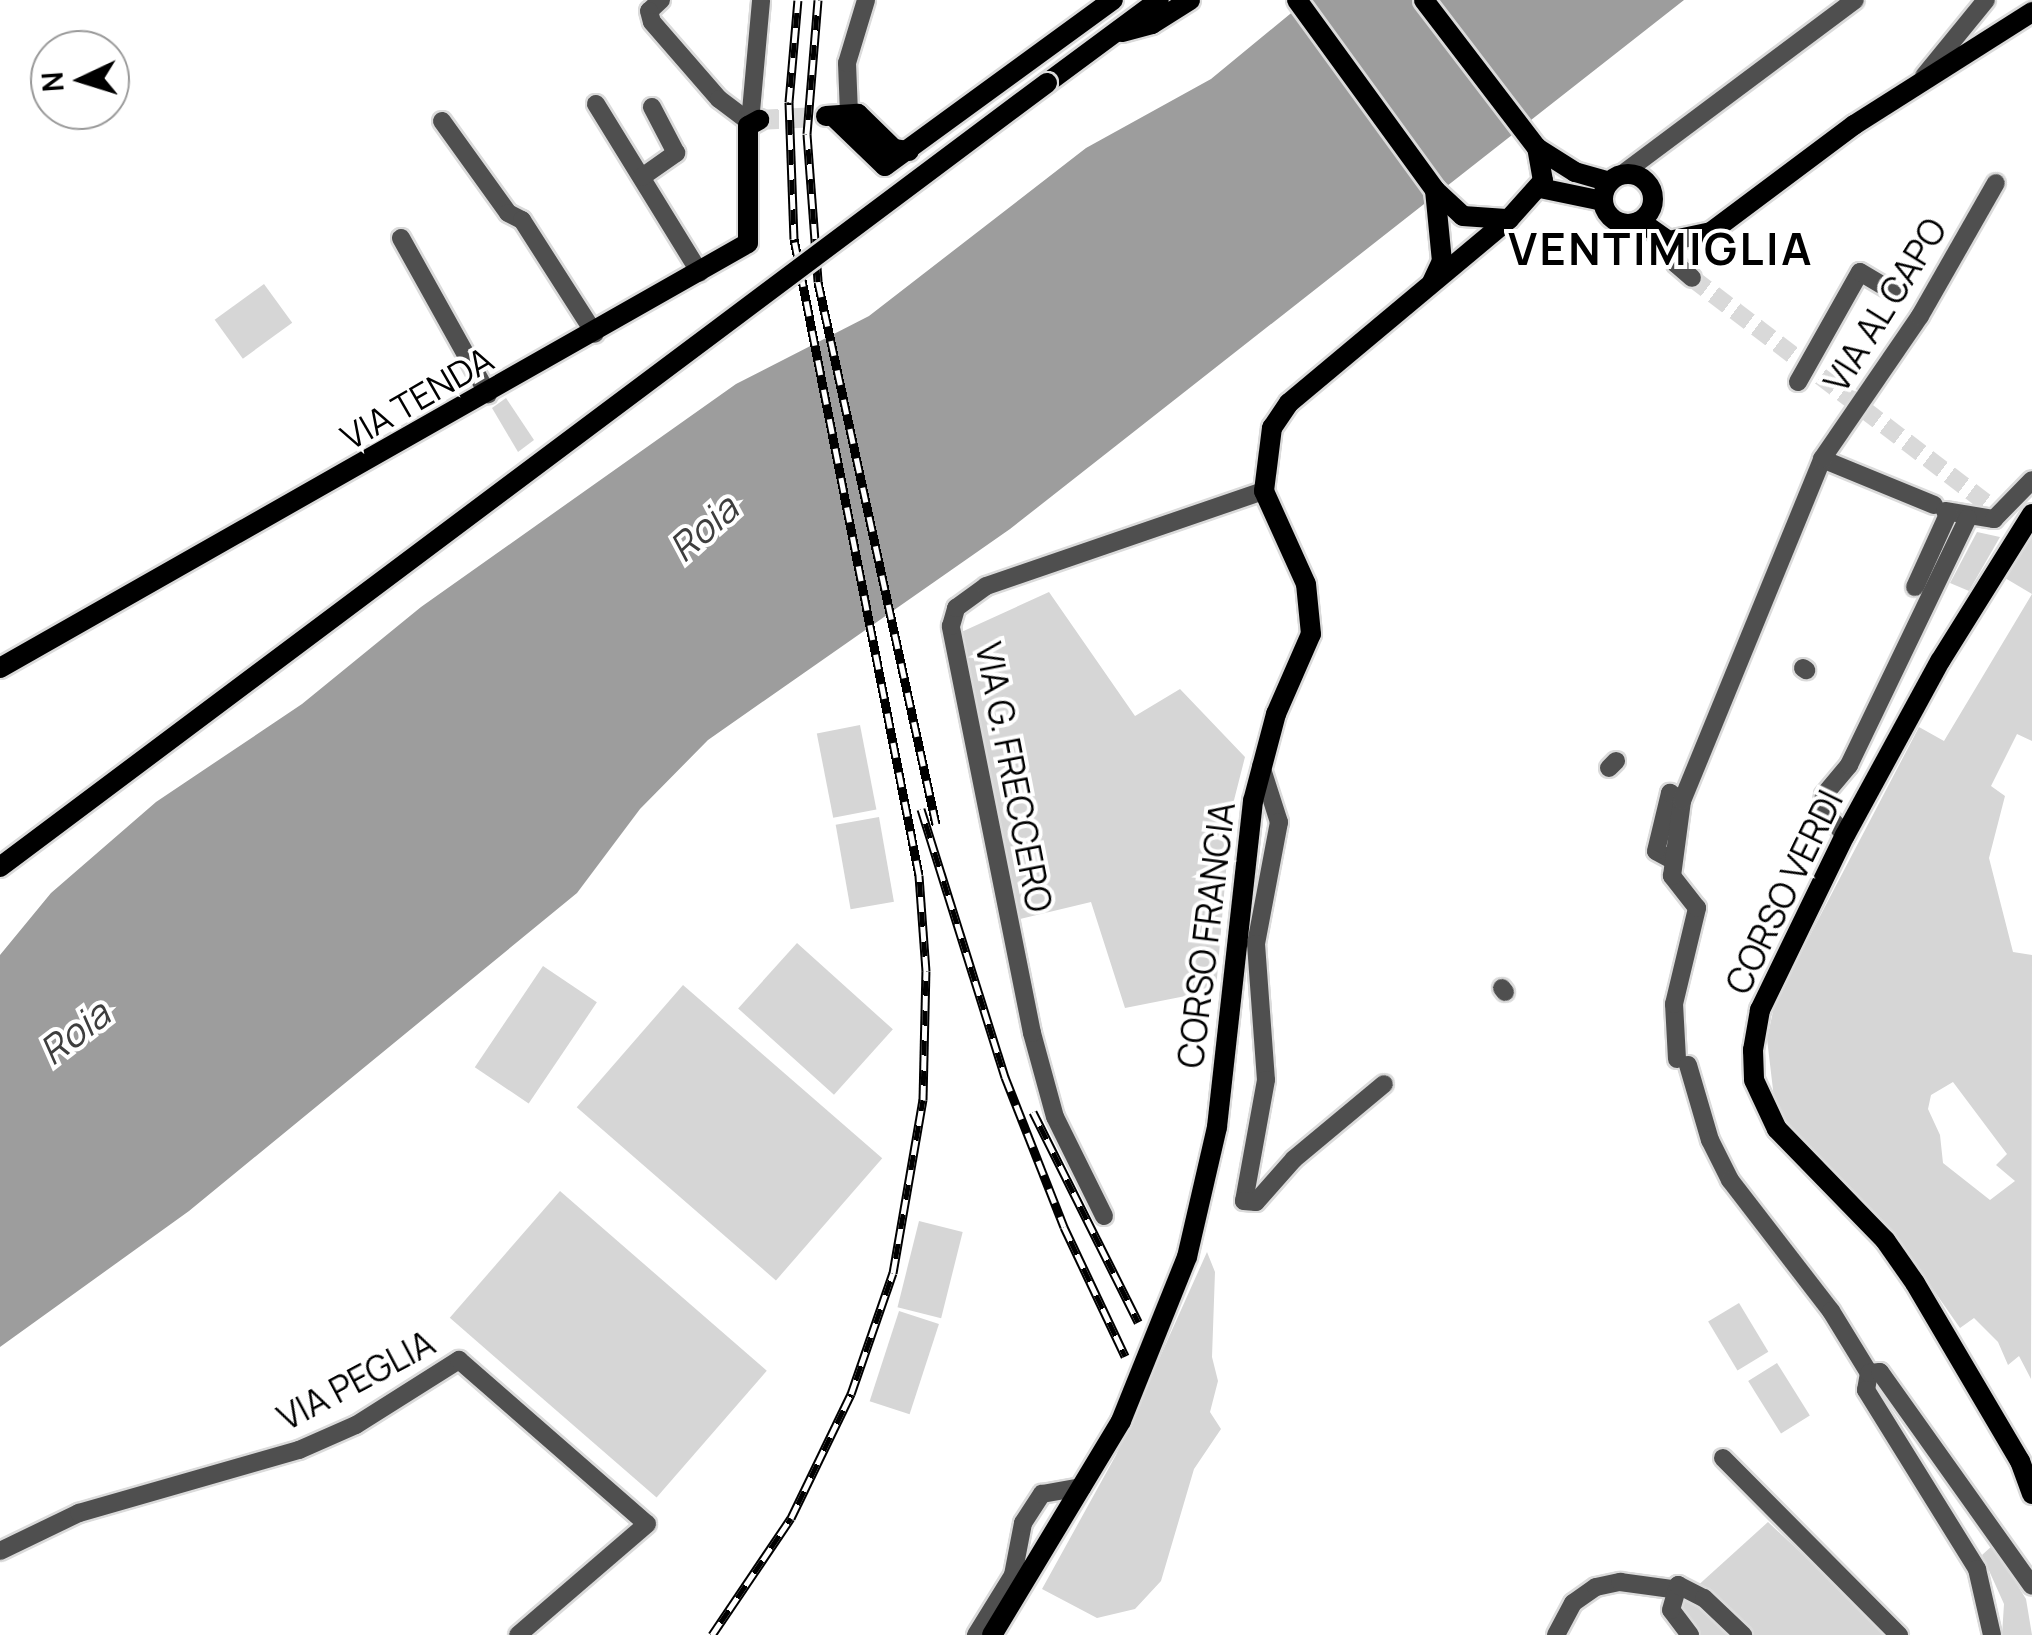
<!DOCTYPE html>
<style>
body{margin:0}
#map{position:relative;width:2032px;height:1635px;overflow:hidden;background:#fff;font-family:Manrope,sans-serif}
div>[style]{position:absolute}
.green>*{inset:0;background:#d6d6d6;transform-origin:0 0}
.water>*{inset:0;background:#9d9d9d}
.minor-tunnel>*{height:18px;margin-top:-9px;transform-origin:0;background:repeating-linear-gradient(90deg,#d9d9d9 0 18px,transparent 0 27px)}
.major-tunnel>*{height:20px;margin-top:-10px;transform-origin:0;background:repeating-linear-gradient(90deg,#d9d9d9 0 20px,transparent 0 30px)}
.roads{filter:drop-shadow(2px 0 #dbdbdb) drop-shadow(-2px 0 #dbdbdb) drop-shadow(0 2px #dbdbdb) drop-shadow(0 -2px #dbdbdb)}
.minor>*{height:18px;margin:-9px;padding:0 9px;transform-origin:9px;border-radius:9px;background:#4f4f4f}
.major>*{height:20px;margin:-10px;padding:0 10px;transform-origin:10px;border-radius:10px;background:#000}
.major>.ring{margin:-10px;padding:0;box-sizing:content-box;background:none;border:20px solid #000;border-radius:50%}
.rail>*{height:9px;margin-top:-4.5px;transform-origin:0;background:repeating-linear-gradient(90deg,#fff 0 15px,#000 0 30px);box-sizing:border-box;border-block:2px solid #000}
.bridges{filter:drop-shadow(2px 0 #dbdbdb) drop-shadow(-2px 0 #dbdbdb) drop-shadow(0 2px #dbdbdb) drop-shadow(0 -2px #dbdbdb)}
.major-bridge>*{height:20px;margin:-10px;padding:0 10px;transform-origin:10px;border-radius:10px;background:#000}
span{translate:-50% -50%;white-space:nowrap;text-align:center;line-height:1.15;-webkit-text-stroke:8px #fff;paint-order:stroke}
.street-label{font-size:35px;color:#000}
.water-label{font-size:38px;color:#3e3e3e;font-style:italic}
.district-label{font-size:45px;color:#000;font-weight:700;letter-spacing:2.5px}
.north{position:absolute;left:30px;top:30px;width:100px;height:100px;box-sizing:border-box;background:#fff;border:2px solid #999;border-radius:50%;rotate:266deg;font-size:28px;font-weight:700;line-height:40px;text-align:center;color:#000}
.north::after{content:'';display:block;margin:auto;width:35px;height:45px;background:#000;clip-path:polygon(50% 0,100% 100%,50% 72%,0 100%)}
</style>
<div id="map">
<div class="green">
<i style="left:264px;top:284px;width:48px;height:61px;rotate:54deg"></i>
<i style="clip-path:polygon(506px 398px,534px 440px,518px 452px,492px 408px)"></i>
<i style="clip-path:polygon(evenodd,2032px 531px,2032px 741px,2017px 734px,1991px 786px,2005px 796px,1989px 858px,2013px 952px,2032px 955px,2031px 1379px,2019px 1356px,2008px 1365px,1998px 1342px,1974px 1318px,1960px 1328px,1909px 1255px,1787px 1123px,1774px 1098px,1767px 1039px,1775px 1002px,1919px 727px,1944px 741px,2032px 594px,2005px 578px,2032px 531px,1953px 1082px,2007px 1154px,1996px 1165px,2015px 1181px,1990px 1200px,1943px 1163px,1940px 1135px,1928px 1109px,1931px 1095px,1953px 1082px)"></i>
<i style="clip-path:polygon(1977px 532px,2000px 537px,1969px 591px,1950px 583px)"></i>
<i style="clip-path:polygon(1049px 592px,1135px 716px,1180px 689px,1245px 757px,1231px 812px,1216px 990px,1125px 1008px,1091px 902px,1020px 919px,957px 634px)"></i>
<i style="left:860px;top:725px;width:86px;height:44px;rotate:79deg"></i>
<i style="left:879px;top:817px;width:86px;height:44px;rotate:80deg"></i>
<i style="left:797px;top:943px;width:129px;height:88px;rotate:42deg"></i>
<i style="left:543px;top:966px;width:65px;height:122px;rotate:34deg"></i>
<i style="left:683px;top:985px;width:264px;height:162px;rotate:41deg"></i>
<i style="left:560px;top:1191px;width:274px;height:168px;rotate:41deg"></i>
<i style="left:919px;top:1221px;width:45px;height:89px;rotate:14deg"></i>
<i style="clip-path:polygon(1207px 1252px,1215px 1272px,1212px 1357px,1218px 1381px,1210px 1412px,1221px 1429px,1194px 1469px,1161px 1581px,1135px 1609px,1097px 1618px,1042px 1589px,1116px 1455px)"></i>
<i style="left:1739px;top:1303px;width:57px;height:36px;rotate:59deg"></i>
<i style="left:899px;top:1311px;width:42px;height:95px;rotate:18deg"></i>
<i style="left:1777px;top:1363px;width:62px;height:34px;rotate:58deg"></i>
<i style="clip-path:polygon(1768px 1522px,1826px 1576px,1884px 1635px,1677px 1635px,1683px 1599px)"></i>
<i style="clip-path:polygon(1993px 1545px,2026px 1599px,2032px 1635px,2002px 1635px,2004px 1604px,1982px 1555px)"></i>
</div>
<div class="water">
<i style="clip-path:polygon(1307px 0,1684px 0,1010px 529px,708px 740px,640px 809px,577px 893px,189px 1211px,0 1347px,0 955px,51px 893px,156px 802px,302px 704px,421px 607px,736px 384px,869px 316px,1086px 148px,1211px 79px)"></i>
</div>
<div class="minor-tunnel">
<i style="left:1692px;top:278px;width:428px;rotate:37.4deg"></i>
</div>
<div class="major-tunnel">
<i style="left:759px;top:120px;width:60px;rotate:-2.9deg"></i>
</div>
<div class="roads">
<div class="minor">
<i style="left:661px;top:0;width:16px;rotate:137deg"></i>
<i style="left:649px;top:11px;width:11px;rotate:75deg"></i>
<i style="left:652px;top:22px;width:102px;rotate:49deg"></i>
<i style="left:719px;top:99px;width:39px;rotate:37deg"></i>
<i style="left:750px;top:122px;width:122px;rotate:-84.8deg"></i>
<i style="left:1924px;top:76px;width:98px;rotate:-50.8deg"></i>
<i style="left:596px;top:104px;width:198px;rotate:58.4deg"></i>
<i style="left:849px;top:113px;width:50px;rotate:-92.3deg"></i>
<i style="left:847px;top:63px;width:66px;rotate:-73.2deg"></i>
<i style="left:442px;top:121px;width:113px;rotate:54.3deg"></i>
<i style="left:508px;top:213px;width:16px;rotate:27deg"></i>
<i style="left:522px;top:220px;width:135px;rotate:57.4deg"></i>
<i style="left:1621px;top:175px;width:292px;rotate:-36.8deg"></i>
<i style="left:642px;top:177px;width:42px;rotate:-35.2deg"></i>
<i style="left:676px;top:153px;width:52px;rotate:-117.6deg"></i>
<i style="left:401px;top:238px;width:179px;rotate:60.9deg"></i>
<i style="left:1669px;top:241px;width:24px;rotate:73deg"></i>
<i style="left:1676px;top:264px;width:21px;rotate:41deg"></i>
<i style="left:1798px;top:382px;width:126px;rotate:-60.6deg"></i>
<i style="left:1860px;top:272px;width:43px;rotate:30.7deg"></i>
<i style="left:1822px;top:459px;width:121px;rotate:22.3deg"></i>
<i style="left:1945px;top:511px;width:50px;rotate:9.3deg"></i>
<i style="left:1994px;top:519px;width:54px;rotate:-45.7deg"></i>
<i style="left:1915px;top:587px;width:82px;rotate:-65.6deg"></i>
<i style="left:1803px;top:668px;width:4px;rotate:34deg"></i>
<i style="left:1261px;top:766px;width:59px;rotate:72.2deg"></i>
<i style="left:1279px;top:822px;width:124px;rotate:100.7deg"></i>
<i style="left:1256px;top:944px;width:136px;rotate:85.8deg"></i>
<i style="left:1266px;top:1080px;width:123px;rotate:100.3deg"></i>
<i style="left:1244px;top:1201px;width:12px;rotate:5deg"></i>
<i style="left:1256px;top:1202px;width:57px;rotate:-48.5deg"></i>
<i style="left:1294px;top:1159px;width:117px;rotate:-39.8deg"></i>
<i style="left:1609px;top:768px;width:10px;rotate:-45deg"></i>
<i style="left:1845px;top:835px;width:35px;rotate:-131deg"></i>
<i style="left:1822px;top:809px;width:14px;rotate:-82deg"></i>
<i style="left:1824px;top:795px;width:39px;rotate:-50deg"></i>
<i style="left:1849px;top:765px;width:274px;rotate:-64.3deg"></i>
<i style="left:1672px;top:860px;width:18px;rotate:-151deg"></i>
<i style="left:1656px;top:851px;width:60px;rotate:-76.4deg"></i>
<i style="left:1670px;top:793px;width:14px;rotate:34deg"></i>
<i style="left:1502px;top:988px;width:5px;rotate:53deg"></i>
<i style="left:1677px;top:1059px;width:55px;rotate:-93.1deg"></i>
<i style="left:1674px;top:1004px;width:99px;rotate:-76.5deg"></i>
<i style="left:1697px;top:908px;width:41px;rotate:-128deg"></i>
<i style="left:1672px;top:876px;width:76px;rotate:-82.4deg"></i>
<i style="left:1682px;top:801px;width:370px;rotate:-67.7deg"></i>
<i style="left:1822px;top:459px;width:173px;rotate:-55.6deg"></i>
<i style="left:1920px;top:316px;width:153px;rotate:-60.3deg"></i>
<i style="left:1688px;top:1065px;width:78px;rotate:73.7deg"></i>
<i style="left:1710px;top:1140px;width:45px;rotate:63.4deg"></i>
<i style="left:1730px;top:1180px;width:165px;rotate:52.4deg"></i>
<i style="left:1831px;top:1311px;width:73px;rotate:58.5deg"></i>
<i style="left:1104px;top:1216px;width:110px;rotate:-116.3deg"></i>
<i style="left:1055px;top:1117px;width:87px;rotate:-105.3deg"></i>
<i style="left:1032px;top:1033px;width:415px;rotate:-101.3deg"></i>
<i style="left:951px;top:626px;width:19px;rotate:-74deg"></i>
<i style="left:956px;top:608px;width:37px;rotate:-36deg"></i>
<i style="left:986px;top:586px;width:294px;rotate:-18.9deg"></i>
<i style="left:1869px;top:1373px;width:17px;rotate:100deg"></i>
<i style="left:1866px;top:1390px;width:211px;rotate:58.2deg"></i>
<i style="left:1977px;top:1569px;width:68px;rotate:77.2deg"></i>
<i style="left:1869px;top:1373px;width:11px;rotate:-5deg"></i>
<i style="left:1880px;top:1372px;width:262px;rotate:54.6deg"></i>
<i style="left:1723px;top:1458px;width:250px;rotate:45.2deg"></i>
<i style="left:0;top:1551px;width:88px;rotate:-25.7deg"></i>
<i style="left:79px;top:1513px;width:229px;rotate:-16deg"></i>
<i style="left:299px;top:1450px;width:62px;rotate:-23.7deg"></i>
<i style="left:356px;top:1425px;width:122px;rotate:-32.3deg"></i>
<i style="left:459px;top:1360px;width:249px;rotate:41.1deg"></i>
<i style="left:647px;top:1524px;width:170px;rotate:139.3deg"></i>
<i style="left:976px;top:1635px;width:70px;rotate:-58.3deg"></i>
<i style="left:1013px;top:1575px;width:53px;rotate:-79.1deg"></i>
<i style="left:1023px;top:1523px;width:35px;rotate:-57deg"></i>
<i style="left:1042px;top:1494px;width:41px;rotate:-9.9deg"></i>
<i style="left:1556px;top:1635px;width:36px;rotate:-62deg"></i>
<i style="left:1573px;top:1603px;width:28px;rotate:-35deg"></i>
<i style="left:1596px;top:1587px;width:25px;rotate:-12deg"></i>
<i style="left:1620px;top:1582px;width:52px;rotate:7.7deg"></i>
<i style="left:1690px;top:1635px;width:31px;rotate:-127deg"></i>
<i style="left:1671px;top:1610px;width:26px;rotate:-74deg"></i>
<i style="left:1678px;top:1585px;width:29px;rotate:27deg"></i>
<i style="left:1704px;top:1598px;width:54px;rotate:43.5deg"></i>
</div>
<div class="major">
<i style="left:1297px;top:0;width:235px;rotate:54deg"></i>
<i style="left:1435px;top:190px;width:71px;rotate:84.4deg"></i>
<i style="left:1442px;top:261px;width:23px;rotate:115deg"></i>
<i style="left:1122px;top:32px;width:31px;rotate:-15deg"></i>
<i style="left:1152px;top:24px;width:45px;rotate:-32.3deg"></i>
<i style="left:1047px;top:83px;width:139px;rotate:-36.5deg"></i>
<i style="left:826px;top:116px;width:32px;rotate:-4deg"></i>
<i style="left:858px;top:114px;width:50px;rotate:44.2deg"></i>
<i style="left:894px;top:149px;width:15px;rotate:8deg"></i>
<i style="left:833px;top:116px;width:72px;rotate:43.9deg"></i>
<i style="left:885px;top:166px;width:282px;rotate:-36.1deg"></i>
<i style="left:1537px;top:148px;width:45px;rotate:32.3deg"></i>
<i style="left:1575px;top:172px;width:36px;rotate:16deg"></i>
<i class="ring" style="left:1603px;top:174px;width:30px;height:30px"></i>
<i style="left:1540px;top:188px;width:64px;rotate:11.7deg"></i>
<i style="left:1435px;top:190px;width:38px;rotate:43deg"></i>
<i style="left:1463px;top:216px;width:43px;rotate:4deg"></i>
<i style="left:1640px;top:221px;width:35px;rotate:35deg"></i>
<i style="left:1669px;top:241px;width:43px;rotate:-12.1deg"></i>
<i style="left:1711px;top:232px;width:179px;rotate:-36.8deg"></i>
<i style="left:1854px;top:125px;width:211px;rotate:-32.4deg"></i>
<i style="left:2032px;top:514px;width:173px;rotate:122deg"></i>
<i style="left:1940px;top:661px;width:198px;rotate:118.6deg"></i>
<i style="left:1845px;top:835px;width:195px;rotate:115.9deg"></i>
<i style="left:1760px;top:1010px;width:41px;rotate:99.9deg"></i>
<i style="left:1753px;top:1050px;width:30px;rotate:88deg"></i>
<i style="left:1754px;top:1080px;width:54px;rotate:64.9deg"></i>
<i style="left:1777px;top:1129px;width:155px;rotate:45.8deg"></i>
<i style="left:1885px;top:1240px;width:52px;rotate:55.1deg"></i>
<i style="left:1915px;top:1283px;width:207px;rotate:59.5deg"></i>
<i style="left:2020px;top:1461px;width:35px;rotate:70deg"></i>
<i style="left:0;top:668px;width:860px;rotate:-29.6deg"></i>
<i style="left:748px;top:243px;width:117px;rotate:-90deg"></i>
<i style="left:748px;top:126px;width:13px;rotate:-29deg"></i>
<i style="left:992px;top:1635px;width:250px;rotate:-58.9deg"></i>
<i style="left:1121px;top:1421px;width:177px;rotate:-68.1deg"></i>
<i style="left:1187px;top:1257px;width:133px;rotate:-77deg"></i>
<i style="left:1217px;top:1127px;width:328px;rotate:-83.7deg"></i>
<i style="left:1253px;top:801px;width:90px;rotate:-75.2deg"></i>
<i style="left:1276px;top:714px;width:87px;rotate:-66.4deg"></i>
<i style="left:1311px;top:634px;width:50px;rotate:-95.7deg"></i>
<i style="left:1306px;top:584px;width:102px;rotate:-114.3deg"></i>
<i style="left:1264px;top:491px;width:64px;rotate:-82.8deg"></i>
<i style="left:1272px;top:428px;width:30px;rotate:-56deg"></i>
<i style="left:1289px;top:403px;width:287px;rotate:-39.9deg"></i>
<i style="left:1509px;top:219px;width:51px;rotate:-48.2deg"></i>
<i style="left:1543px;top:181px;width:34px;rotate:-100deg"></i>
<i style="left:1537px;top:148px;width:186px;rotate:-127.4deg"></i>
</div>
</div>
<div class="rail">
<i style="left:818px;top:0;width:134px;rotate:94.7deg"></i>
<i style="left:807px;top:134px;width:148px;rotate:85.7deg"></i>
<i style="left:818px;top:282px;width:555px;rotate:77.72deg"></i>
<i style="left:921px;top:809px;width:281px;rotate:72.6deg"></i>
<i style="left:1005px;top:1077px;width:161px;rotate:68.5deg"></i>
<i style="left:1064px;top:1227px;width:143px;rotate:64.7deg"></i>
<i style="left:1033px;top:1112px;width:235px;rotate:63.4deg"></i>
<i style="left:712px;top:1635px;width:141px;rotate:-56deg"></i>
<i style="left:791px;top:1518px;width:138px;rotate:-64.2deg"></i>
<i style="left:851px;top:1394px;width:128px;rotate:-70.9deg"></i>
<i style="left:893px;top:1273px;width:176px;rotate:-80.2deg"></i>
<i style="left:923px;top:1100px;width:129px;rotate:-88.7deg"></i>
<i style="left:926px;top:971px;width:96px;rotate:-94.2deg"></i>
<i style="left:919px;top:875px;width:648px;rotate:-101.12deg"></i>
<i style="left:794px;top:239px;width:137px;rotate:-92.1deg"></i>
<i style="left:789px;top:102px;width:102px;rotate:-85deg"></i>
</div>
<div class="bridges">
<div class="major-bridge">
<i style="left:0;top:867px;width:1308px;rotate:-36.83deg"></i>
</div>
</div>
<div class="street-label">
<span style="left:1885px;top:305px;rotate:-58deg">VIA AL CAPO</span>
<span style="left:417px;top:398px;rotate:-30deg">VIA TENDA</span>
<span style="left:1014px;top:777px;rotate:79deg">VIA G. FRECCERO</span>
<span style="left:1784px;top:892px;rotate:-64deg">CORSO VERDI</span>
<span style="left:1206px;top:935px;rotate:-83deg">CORSO FRANCIA</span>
<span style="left:356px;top:1380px;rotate:-28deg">VIA PEGLIA</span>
</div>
<div class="water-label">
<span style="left:703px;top:528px;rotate:-42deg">Roia</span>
<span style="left:74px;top:1032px;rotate:-38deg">Roia</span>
</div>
<div class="district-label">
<span style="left:1661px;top:249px">VENTIMIGLIA</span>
</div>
<div class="north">N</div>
</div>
